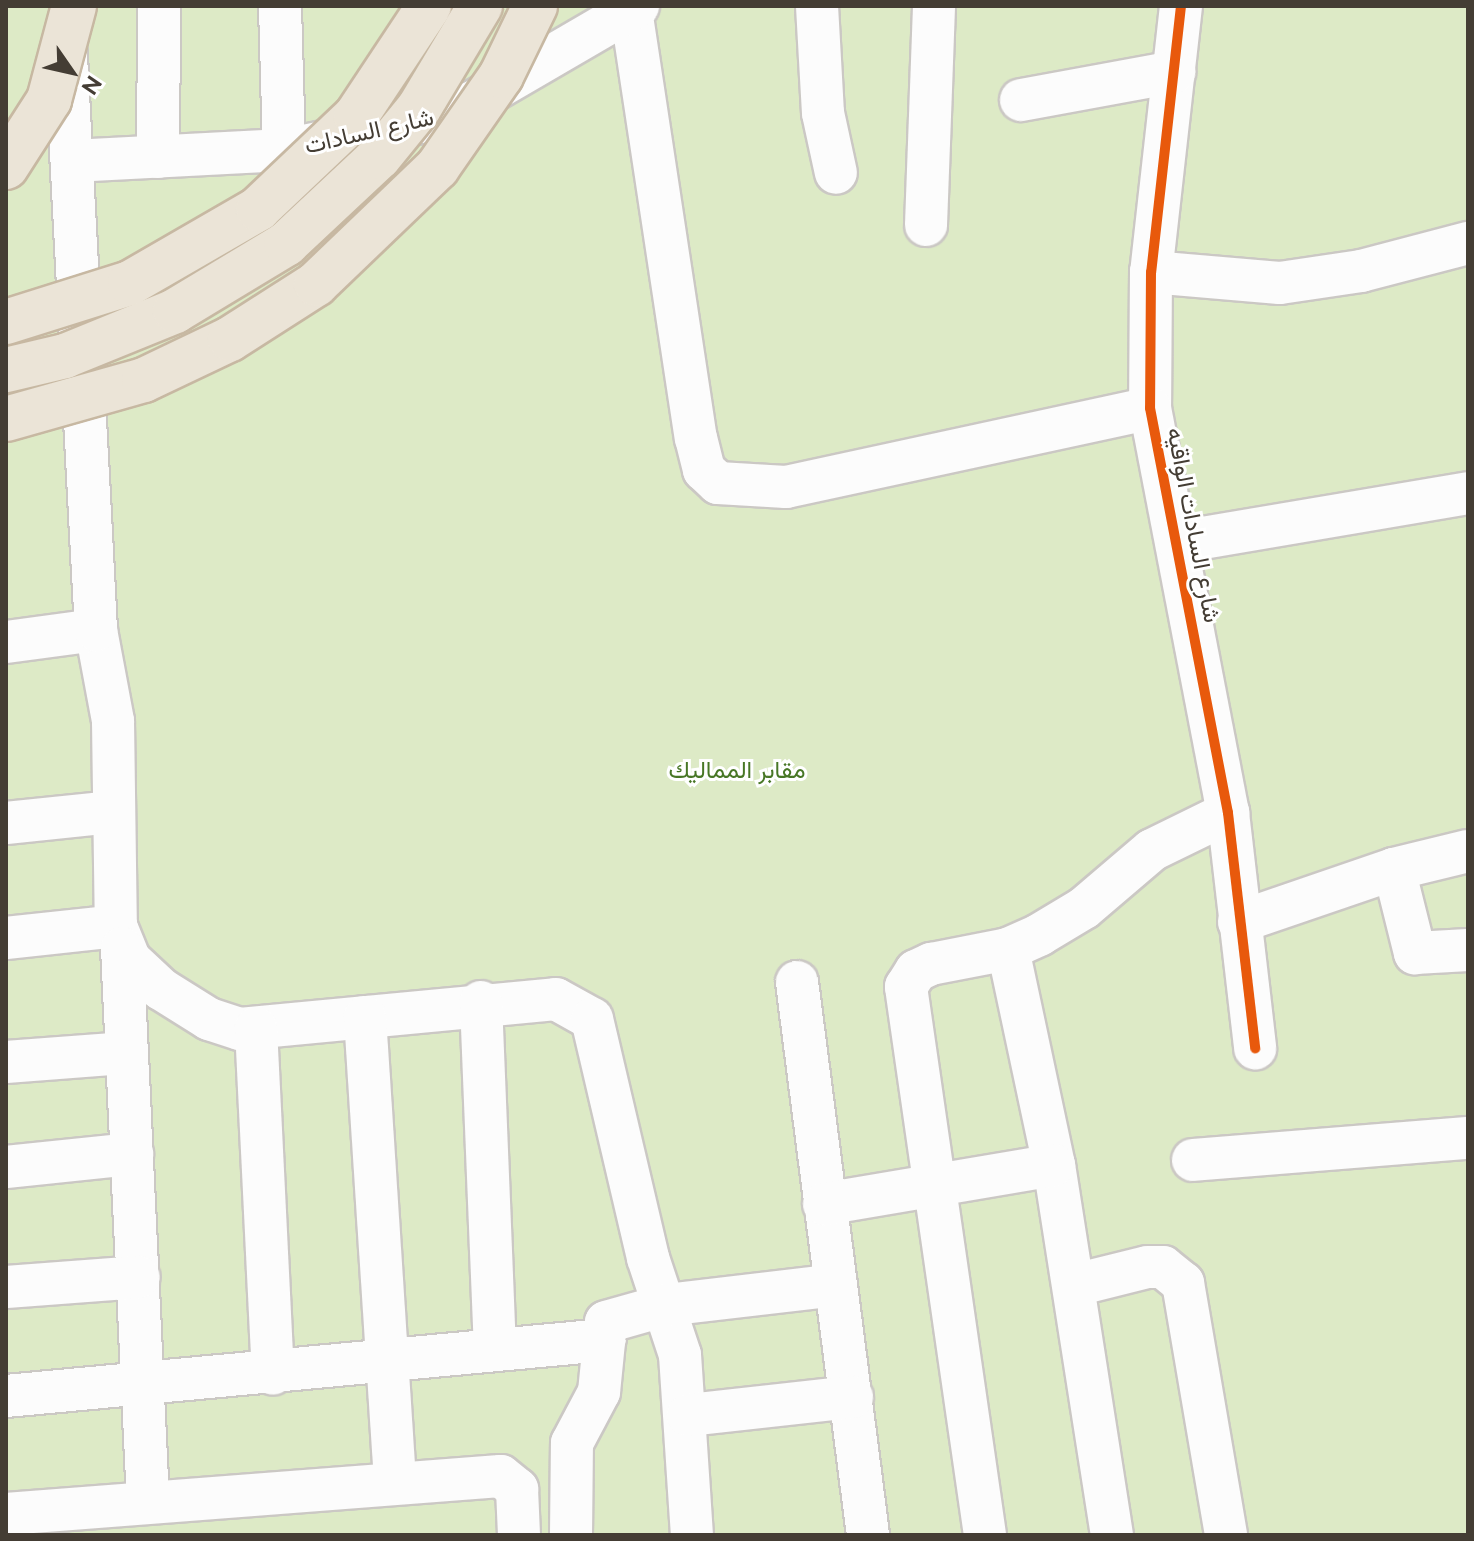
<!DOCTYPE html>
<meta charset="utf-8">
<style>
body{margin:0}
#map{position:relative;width:1474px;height:1541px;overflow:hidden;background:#eeece8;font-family:Raleway,Vazirmatn,sans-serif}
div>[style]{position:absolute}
.green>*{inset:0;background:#ddeac6;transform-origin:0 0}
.roads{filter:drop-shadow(2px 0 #cbc8c4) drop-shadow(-2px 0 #cbc8c4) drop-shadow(0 2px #cbc8c4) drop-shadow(0 -2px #cbc8c4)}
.minor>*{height:42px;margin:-21px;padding:0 21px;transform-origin:21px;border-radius:21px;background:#fcfcfc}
.bridges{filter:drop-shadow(2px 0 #c7b8a2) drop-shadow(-2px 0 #c7b8a2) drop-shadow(0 2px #c7b8a2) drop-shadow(0 -2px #c7b8a2)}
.highway-bridge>*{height:44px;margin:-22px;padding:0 22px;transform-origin:22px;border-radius:22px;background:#ebe4d7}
.cycleway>*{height:10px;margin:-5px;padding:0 5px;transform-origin:5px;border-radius:5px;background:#e8590c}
span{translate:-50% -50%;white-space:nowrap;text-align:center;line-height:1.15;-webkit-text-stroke:6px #fff;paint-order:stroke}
.street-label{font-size:24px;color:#443d34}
.park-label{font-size:24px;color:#487726}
.frame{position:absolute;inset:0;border:8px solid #443d34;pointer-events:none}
.north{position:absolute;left:32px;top:32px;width:80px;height:80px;-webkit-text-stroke:6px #fff;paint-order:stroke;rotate:124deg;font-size:22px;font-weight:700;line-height:32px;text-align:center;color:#443d34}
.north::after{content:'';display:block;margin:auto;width:28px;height:36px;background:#443d34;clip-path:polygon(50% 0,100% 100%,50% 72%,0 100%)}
</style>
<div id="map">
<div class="green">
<i style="left:6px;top:6px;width:1462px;height:1529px"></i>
</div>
<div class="roads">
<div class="minor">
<i style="left:280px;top:6px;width:144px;rotate:88.4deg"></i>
<i style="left:817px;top:6px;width:107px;rotate:86.8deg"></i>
<i style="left:823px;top:113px;width:61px;rotate:77.8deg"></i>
<i style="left:1181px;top:6px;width:268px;rotate:96.4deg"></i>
<i style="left:1151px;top:272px;width:136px;rotate:90.4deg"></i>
<i style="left:1150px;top:408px;width:412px;rotate:79.1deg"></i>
<i style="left:1228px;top:813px;width:237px;rotate:83.4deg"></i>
<i style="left:631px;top:10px;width:433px;rotate:81.4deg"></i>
<i style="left:696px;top:438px;width:33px;rotate:76deg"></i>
<i style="left:704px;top:470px;width:19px;rotate:43deg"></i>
<i style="left:718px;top:483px;width:68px;rotate:3.4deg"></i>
<i style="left:786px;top:487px;width:372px;rotate:-12.2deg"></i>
<i style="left:1021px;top:100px;width:156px;rotate:-10.4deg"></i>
<i style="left:158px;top:157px;width:151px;rotate:-89.6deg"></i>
<i style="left:72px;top:161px;width:212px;rotate:-3deg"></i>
<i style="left:284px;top:150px;width:135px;rotate:-11.6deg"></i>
<i style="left:416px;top:123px;width:61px;rotate:-20.2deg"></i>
<i style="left:473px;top:102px;width:191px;rotate:-30.2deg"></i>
<i style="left:926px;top:225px;width:219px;rotate:-87.9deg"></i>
<i style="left:1151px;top:272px;width:129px;rotate:4.9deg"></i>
<i style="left:1280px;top:283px;width:82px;rotate:-8.4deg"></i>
<i style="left:1361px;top:271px;width:111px;rotate:-14.7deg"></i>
<i style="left:1179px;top:542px;width:293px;rotate:-9.6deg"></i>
<i style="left:96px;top:630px;width:93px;rotate:79.4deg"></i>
<i style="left:113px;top:721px;width:205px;rotate:89.2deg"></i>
<i style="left:116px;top:926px;width:35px;rotate:68deg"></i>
<i style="left:129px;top:959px;width:44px;rotate:43.2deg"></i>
<i style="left:161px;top:989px;width:57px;rotate:32deg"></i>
<i style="left:209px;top:1019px;width:33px;rotate:18deg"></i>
<i style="left:240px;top:1029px;width:317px;rotate:-5.4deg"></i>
<i style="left:556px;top:999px;width:41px;rotate:29.1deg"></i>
<i style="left:592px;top:1019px;width:245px;rotate:76.8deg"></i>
<i style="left:648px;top:1258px;width:102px;rotate:71.7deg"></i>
<i style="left:680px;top:1355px;width:180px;rotate:86.2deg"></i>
<i style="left:6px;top:642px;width:91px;rotate:-7.6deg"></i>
<i style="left:96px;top:630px;width:576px;rotate:-92.99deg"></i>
<i style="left:6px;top:823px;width:108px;rotate:-5.9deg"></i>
<i style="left:1394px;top:869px;width:87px;rotate:76deg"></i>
<i style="left:1415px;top:953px;width:53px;rotate:-3.2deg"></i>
<i style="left:1239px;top:922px;width:164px;rotate:-18.9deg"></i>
<i style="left:1394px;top:869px;width:76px;rotate:-13.7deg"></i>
<i style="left:6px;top:938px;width:111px;rotate:-6.2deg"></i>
<i style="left:122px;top:948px;width:555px;rotate:87.31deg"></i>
<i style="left:1008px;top:949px;width:221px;rotate:78deg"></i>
<i style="left:1054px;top:1165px;width:375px;rotate:81.1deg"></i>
<i style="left:797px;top:982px;width:558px;rotate:82.68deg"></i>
<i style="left:481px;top:1002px;width:348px;rotate:87.7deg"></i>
<i style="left:365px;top:1017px;width:466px;rotate:86.3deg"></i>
<i style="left:256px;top:1028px;width:346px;rotate:87.2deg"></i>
<i style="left:6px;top:1062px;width:121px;rotate:-4.3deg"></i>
<i style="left:1193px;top:1160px;width:276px;rotate:-4.6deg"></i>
<i style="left:6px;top:1167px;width:127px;rotate:-5.9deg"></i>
<i style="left:824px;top:1204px;width:233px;rotate:-9.6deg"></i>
<i style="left:1075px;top:1285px;width:75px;rotate:-13.9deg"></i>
<i style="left:1148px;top:1267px;width:15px"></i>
<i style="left:1163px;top:1267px;width:26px;rotate:39deg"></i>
<i style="left:1183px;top:1283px;width:256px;rotate:80.3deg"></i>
<i style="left:6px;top:1287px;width:133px;rotate:-4.3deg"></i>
<i style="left:6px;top:1396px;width:601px;rotate:-5.35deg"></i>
<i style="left:688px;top:1415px;width:165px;rotate:-6.3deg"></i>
<i style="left:6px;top:1514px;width:496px;rotate:-4.4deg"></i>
<i style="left:501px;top:1476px;width:21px;rotate:39deg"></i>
<i style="left:517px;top:1489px;width:46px;rotate:87.5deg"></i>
<i style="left:571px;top:1535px;width:92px;rotate:-89.4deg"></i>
<i style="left:572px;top:1443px;width:58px;rotate:-62.1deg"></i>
<i style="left:599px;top:1392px;width:70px;rotate:-84.3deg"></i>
<i style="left:606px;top:1322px;width:62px;rotate:-15.8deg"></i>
<i style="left:666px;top:1305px;width:171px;rotate:-6.7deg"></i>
<i style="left:985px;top:1535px;width:554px;rotate:-98.2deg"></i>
<i style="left:906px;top:987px;width:19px;rotate:-58deg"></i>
<i style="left:916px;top:971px;width:17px;rotate:-25deg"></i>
<i style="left:931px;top:964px;width:78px;rotate:-11deg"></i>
<i style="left:1008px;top:949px;width:34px;rotate:-24deg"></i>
<i style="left:1039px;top:935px;width:52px;rotate:-31deg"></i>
<i style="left:1084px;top:908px;width:89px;rotate:-40.5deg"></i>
<i style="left:1152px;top:850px;width:85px;rotate:-26deg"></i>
</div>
</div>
<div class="bridges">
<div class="highway-bridge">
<i style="left:6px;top:167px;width:80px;rotate:-57.3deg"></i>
<i style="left:49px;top:100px;width:97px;rotate:-75.1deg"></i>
<i style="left:6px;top:322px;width:130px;rotate:-17.5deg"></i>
<i style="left:130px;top:283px;width:148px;rotate:-30deg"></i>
<i style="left:258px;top:209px;width:135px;rotate:-43.5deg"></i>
<i style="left:356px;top:116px;width:132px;rotate:-56.4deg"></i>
<i style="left:6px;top:370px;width:61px;rotate:-13.3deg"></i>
<i style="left:65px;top:356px;width:119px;rotate:-22.2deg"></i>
<i style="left:175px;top:311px;width:130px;rotate:-31.1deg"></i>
<i style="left:286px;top:244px;width:127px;rotate:-43.1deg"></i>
<i style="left:379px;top:157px;width:63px;rotate:-50.8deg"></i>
<i style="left:419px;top:108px;width:119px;rotate:-59.1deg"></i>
<i style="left:6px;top:419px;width:143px;rotate:-15.8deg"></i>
<i style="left:144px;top:380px;width:95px;rotate:-25.5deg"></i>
<i style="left:230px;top:339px;width:102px;rotate:-32.6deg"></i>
<i style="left:316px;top:284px;width:168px;rotate:-43.8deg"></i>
<i style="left:437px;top:168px;width:112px;rotate:-55.2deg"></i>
<i style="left:501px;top:76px;width:78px;rotate:-64.1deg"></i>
</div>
</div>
<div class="cycleway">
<i style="left:1181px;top:6px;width:268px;rotate:96.4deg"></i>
<i style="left:1151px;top:272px;width:136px;rotate:90.4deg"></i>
<i style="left:1150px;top:408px;width:412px;rotate:79.1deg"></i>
<i style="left:1228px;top:813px;width:237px;rotate:83.4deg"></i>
</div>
<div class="street-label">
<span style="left:369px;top:131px;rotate:-13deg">شارع السادات</span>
<span style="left:1194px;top:525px;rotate:79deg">شارع السادات الواقيه</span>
</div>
<div class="park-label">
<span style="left:737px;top:770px">مقابر المماليك</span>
</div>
<div class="frame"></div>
<div class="north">N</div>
</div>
